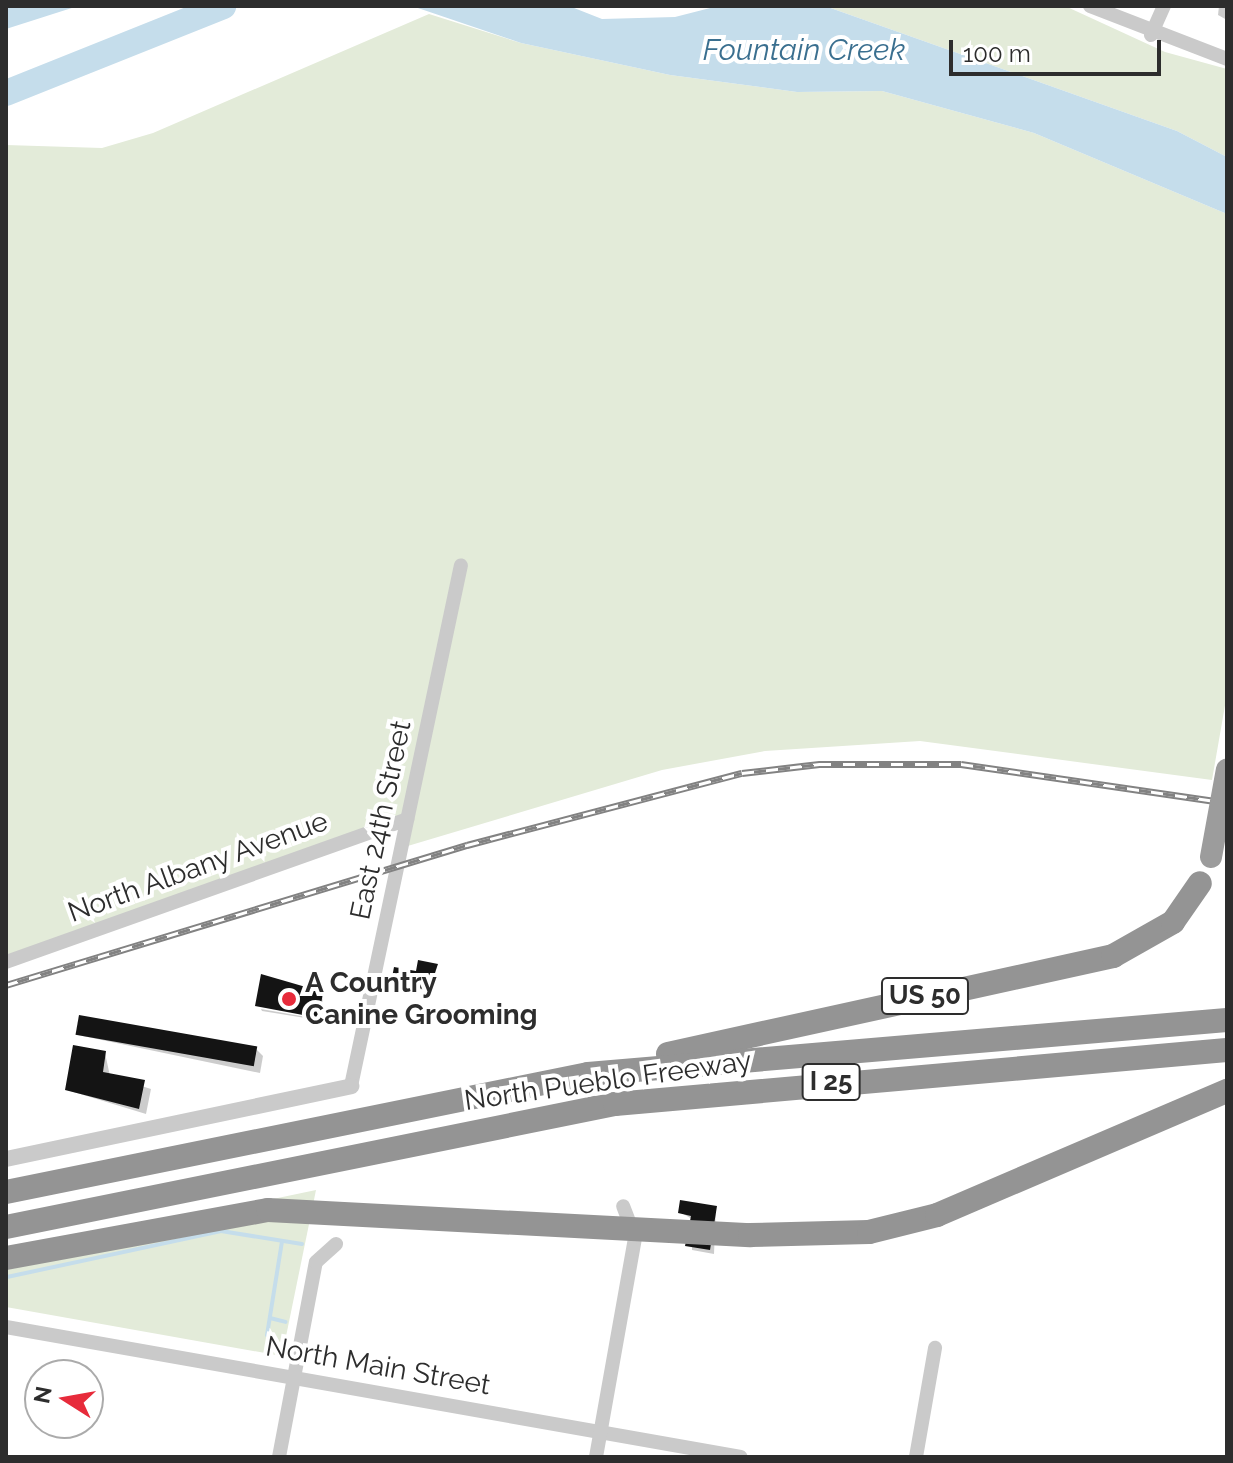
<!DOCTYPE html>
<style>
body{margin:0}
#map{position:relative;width:1233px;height:1463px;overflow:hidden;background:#fff;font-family:Raleway,sans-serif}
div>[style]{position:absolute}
.green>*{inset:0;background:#e3ebd9}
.water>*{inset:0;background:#c5ddeb}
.shadow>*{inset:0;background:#0003}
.stream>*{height:4px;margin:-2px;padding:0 2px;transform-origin:2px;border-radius:2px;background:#c5ddeb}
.river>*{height:26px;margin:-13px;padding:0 13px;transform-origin:13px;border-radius:13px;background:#c5ddeb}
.building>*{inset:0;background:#141414;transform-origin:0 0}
.minor>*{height:14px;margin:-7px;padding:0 7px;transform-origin:7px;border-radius:7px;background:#cacaca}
.tertiary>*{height:16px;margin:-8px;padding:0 8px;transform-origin:8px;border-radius:8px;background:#cacaca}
.motorway>*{height:24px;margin:-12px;padding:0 12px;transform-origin:12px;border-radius:12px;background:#949494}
.rail>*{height:7px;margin-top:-3.5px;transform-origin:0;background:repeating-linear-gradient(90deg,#fff 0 12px,#828282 0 24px);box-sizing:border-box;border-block:2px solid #828282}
.trunk-bridge>*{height:22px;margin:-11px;padding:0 11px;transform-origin:11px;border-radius:11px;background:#9c9c9c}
.dots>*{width:22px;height:22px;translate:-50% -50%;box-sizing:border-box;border:4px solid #fff;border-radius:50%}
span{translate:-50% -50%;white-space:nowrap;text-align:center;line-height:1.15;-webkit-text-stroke:8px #fff;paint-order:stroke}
.shield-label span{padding:2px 6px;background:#fff;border:2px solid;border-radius:6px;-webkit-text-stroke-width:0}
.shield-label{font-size:26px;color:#2d2d2d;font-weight:700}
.street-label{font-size:28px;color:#2d2d2d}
.poi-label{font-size:28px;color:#2d2d2d;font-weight:700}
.left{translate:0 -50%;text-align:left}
.water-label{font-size:30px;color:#3a6f8f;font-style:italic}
.frame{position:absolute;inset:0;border:8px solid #2d2d2d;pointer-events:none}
.north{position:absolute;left:24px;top:1359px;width:80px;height:80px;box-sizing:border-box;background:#fff;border:2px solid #ababab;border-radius:50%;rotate:281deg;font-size:22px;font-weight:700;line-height:32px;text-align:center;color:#2d2d2d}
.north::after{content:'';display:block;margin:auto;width:28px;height:36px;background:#e72b3b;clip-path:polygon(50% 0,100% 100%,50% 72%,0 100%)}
.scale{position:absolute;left:949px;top:40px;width:212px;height:36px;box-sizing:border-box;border:4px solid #2d2d2d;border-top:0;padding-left:10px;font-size:24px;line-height:28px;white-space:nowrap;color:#2d2d2d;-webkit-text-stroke:6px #fff;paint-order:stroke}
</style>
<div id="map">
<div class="green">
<i style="clip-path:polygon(825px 6px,1065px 6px,1165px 52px,1227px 69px,1227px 157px,1177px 131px)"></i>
<i style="clip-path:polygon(429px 14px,521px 43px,670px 75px,797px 92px,882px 91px,1034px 133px,1227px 214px,1227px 694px,1212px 780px,920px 741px,765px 751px,662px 770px,401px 848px,407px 820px,6px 962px,6px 145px,102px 148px,153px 133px)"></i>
<i style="clip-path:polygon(316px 1190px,282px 1356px,6px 1307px,6px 1255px)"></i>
</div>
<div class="water">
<i style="clip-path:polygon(6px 6px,78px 6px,6px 29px)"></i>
<i style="clip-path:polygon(412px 6px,569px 6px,602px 19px,675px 17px,718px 6px,825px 6px,1177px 131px,1227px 157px,1227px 214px,1034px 133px,882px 91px,797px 92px,670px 75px,521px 43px)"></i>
</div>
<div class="shadow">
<i style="clip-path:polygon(1219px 6px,1227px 6px,1227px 20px,1218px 15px)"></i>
<i style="clip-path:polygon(437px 965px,432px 992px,393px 983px,417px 973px)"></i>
<i style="clip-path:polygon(322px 994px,324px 1017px,257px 1006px)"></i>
<i style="clip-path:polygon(261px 1009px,324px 1020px,324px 1021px,262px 1011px)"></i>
<i style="clip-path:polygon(78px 1035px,256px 1049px,263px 1056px,260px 1073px)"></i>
<i style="clip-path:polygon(105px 1053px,110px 1076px,151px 1089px,146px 1114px,67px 1090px)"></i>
<i style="clip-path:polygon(716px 1208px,714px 1254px,692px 1250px,692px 1219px,680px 1212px)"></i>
</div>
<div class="stream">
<i style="left:7px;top:1277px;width:219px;rotate:-12.1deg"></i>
<i style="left:221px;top:1231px;width:82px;rotate:9.1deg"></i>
<i style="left:270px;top:1318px;width:16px;rotate:14deg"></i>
<i style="left:280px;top:1352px;width:21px;rotate:-127deg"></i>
<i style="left:267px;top:1335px;width:95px;rotate:-80.9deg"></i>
</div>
<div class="river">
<i style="left:6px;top:93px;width:234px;rotate:-21.8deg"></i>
</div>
<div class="building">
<i style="clip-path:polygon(418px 960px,438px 964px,429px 990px,391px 983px,394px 967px,416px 971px)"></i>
<i style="clip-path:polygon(261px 974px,323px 992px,319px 1018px,255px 1006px)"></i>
<i style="left:79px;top:1015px;width:181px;height:20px;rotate:10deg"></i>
<i style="clip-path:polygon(73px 1045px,106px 1051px,103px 1072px,145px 1080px,139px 1109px,65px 1090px)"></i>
<i style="clip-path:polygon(680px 1200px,717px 1206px,710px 1250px,685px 1246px,691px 1216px,678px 1213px)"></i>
</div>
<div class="minor">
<i style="left:1090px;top:6px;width:147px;rotate:21.1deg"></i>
<i style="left:1151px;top:35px;width:32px;rotate:-66deg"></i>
<i style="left:6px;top:962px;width:426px;rotate:-19.6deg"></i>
<i style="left:351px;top:1086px;width:532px;rotate:-78.08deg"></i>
<i style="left:6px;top:1327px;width:746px;rotate:10.03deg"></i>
<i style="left:279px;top:1457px;width:198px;rotate:-79.3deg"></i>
<i style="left:316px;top:1262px;width:27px;rotate:-42deg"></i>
<i style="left:596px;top:1457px;width:223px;rotate:-79.9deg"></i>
<i style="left:635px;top:1237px;width:33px;rotate:-111deg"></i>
<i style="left:916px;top:1457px;width:111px;rotate:-80.1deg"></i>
</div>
<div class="tertiary">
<i style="left:6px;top:1159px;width:353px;rotate:-11.9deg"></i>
</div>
<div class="motorway">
<i style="left:668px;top:1054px;width:456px;rotate:-12.4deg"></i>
<i style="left:1113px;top:956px;width:69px;rotate:-29.5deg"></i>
<i style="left:1173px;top:922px;width:47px;rotate:-55.3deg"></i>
<i style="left:6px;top:1192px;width:594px;rotate:-11.46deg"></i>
<i style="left:588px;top:1074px;width:641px;rotate:-4.83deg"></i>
<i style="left:6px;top:1227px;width:621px;rotate:-11.42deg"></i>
<i style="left:615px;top:1104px;width:614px;rotate:-5.04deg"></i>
<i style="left:6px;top:1258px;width:266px;rotate:-10.4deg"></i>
<i style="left:268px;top:1210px;width:483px;rotate:3deg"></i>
<i style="left:750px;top:1235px;width:119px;rotate:-1.4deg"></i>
<i style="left:869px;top:1232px;width:70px;rotate:-14deg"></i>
<i style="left:937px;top:1215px;width:315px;rotate:-23.2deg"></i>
</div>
<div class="rail">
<i style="left:6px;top:985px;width:482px;rotate:-16.9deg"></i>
<i style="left:467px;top:845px;width:284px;rotate:-14.7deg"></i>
<i style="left:742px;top:773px;width:78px;rotate:-6.7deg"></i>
<i style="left:819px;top:764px;width:142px"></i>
<i style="left:961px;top:764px;width:269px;rotate:8.3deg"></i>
</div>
<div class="trunk-bridge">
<i style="left:1211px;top:857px;width:89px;rotate:-79.7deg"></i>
</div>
<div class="dots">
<i style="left:289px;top:999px;background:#e72b3b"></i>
</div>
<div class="shield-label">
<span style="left:925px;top:996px">US 50</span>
<span style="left:831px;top:1082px">I 25</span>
</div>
<div class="street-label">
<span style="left:381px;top:820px;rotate:-78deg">East 24th Street</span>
<span style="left:198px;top:867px;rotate:-20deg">North Albany Avenue</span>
<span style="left:608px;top:1081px;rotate:-8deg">North Pueblo Freeway</span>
<span style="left:378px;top:1366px;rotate:10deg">North Main Street</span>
</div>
<div class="poi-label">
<span class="left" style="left:305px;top:999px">A Country<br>Canine Grooming</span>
</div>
<div class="water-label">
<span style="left:804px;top:50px">Fountain Creek</span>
</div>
<div class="frame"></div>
<div class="north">N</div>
<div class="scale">100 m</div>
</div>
